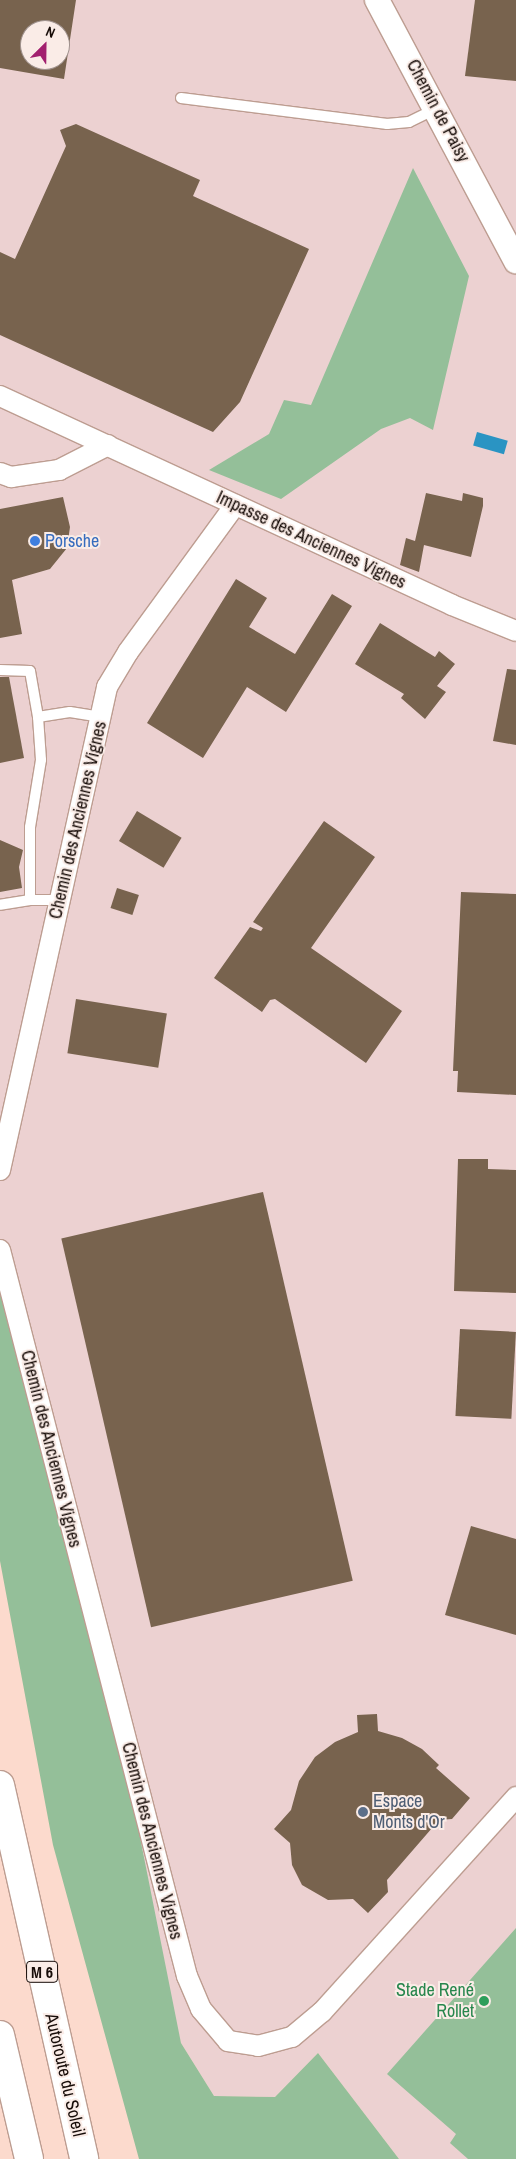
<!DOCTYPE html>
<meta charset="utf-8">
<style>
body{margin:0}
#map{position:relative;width:516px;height:2159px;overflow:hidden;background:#fcdacd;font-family:"Archivo Narrow",sans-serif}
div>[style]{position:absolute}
.industrial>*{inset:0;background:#ecd1d1}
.green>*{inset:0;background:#94bf99}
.water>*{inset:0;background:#2a94c3;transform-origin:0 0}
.building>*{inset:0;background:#78634e;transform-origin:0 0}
.roads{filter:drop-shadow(1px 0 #bd9d91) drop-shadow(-1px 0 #bd9d91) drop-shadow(0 1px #bd9d91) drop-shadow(0 -1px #bd9d91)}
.service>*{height:10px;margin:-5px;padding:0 5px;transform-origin:5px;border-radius:5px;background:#fff}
.minor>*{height:20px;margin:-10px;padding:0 10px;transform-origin:10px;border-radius:10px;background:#fff}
.tertiary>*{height:24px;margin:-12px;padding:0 12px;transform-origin:12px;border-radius:12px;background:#fff}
.trunk>*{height:28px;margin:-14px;padding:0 14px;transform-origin:14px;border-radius:14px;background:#fff}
.dots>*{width:14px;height:14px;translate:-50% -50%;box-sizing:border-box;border:2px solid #faece7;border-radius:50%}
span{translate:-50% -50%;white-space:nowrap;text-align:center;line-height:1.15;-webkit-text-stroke:4px #faece7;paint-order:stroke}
.shield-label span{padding:1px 4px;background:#faece7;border:1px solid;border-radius:4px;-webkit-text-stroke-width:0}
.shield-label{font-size:16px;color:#170c08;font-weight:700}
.street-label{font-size:18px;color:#170c08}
.shop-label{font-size:18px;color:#366cbe}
.left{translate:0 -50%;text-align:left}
.service-label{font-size:18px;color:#4e5e75}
.leisure-label{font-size:18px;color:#27864d}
.right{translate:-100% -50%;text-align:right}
.north{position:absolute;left:20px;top:20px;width:50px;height:50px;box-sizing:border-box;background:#faece7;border:1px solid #9f928e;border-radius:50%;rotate:23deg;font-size:14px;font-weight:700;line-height:20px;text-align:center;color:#170c08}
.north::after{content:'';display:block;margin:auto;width:18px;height:22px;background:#a2206f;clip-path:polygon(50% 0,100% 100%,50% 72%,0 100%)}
</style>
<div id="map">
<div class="industrial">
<i style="clip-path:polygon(evenodd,0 0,516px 0,516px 2159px,399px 2159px,318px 2053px,275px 2097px,214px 2096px,181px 2043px,0 1263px,0 0,30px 30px,60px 30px,60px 60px,30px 60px,30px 30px)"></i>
</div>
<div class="green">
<i style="clip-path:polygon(413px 168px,469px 276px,433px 430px,410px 418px,381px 429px,281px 499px,209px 470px,269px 434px,284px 400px,311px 405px)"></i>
<i style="clip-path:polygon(0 1260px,124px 1757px,181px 2043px,214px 2096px,275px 2097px,318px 2053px,399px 2159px,139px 2159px,53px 1845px,0 1561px)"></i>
<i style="clip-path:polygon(516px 1928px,516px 2159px,468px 2159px,450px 2143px,456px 2134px,387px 2074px)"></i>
</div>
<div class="water">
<i style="left:477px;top:432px;width:32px;height:14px;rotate:16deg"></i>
</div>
<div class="building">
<i style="clip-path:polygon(evenodd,0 0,76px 0,64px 79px,0 68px,0 0,30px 30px,60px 30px,60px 60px,30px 60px,30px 30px)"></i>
<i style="clip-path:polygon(475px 0,516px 0,516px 81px,465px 76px)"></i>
<i style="clip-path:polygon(76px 124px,200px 180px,193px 196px,309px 249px,240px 402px,213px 432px,0 335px,0 252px,15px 259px,66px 146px,60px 130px)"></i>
<i style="clip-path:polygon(426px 493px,462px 501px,463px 493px,483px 498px,483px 506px,471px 557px,424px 545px,419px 572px,400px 565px,406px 538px,415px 541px)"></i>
<i style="clip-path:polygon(63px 497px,70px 527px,67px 548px,50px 569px,12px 580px,22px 634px,0 638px,0 509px)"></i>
<i style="clip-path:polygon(236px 579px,267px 598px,249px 627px,295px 654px,332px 594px,352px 606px,286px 712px,247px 687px,203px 758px,147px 723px)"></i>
<i style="clip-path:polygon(380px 623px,435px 657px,439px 651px,455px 664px,437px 686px,446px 692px,425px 719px,401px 698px,404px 694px,355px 664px)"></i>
<i style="clip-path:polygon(507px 669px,516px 670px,516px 745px,493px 741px)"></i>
<i style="clip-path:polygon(0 677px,9px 677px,24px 758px,0 763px)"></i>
<i style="left:137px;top:811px;width:52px;height:35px;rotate:31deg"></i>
<i style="clip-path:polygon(324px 821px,375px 857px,311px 948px,402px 1011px,366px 1063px,275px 999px,270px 1000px,262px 1012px,214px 978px,250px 927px,261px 931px,263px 928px,253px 922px)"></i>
<i style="clip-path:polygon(0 840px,23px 850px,19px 867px,22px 888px,0 892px)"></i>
<i style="left:117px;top:888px;width:23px;height:21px;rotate:18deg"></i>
<i style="clip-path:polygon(461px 892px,516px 894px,516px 1095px,457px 1092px,458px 1071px,453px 1071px)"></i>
<i style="left:76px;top:999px;width:92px;height:55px;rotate:9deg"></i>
<i style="clip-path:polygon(458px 1159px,488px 1159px,488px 1169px,516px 1170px,516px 1293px,454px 1291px)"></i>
<i style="left:263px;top:1192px;width:399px;height:207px;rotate:77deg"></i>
<i style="left:460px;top:1329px;width:56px;height:87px;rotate:3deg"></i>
<i style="clip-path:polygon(471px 1526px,516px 1539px,516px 1635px,445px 1615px)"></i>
<i style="clip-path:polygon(377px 1714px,378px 1731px,402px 1738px,422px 1749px,439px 1765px,436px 1768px,470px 1798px,452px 1819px,439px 1820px,387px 1880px,388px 1892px,368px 1913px,353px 1899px,328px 1900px,302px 1885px,292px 1865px,290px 1843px,274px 1829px,291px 1810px,299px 1781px,315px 1757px,335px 1742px,358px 1732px,357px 1715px)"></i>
</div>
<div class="roads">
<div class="service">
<i style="left:181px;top:98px;width:208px;rotate:7.2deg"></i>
<i style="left:387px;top:124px;width:22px;rotate:-5deg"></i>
<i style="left:409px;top:122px;width:30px;rotate:-26deg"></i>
<i style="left:0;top:670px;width:30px;rotate:2deg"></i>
<i style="left:30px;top:671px;width:47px;rotate:80.1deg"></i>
<i style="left:38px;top:717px;width:43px;rotate:86deg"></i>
<i style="left:41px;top:760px;width:68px;rotate:99.3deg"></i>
<i style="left:30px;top:827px;width:73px;rotate:90deg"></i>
<i style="left:30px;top:900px;width:30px;rotate:171deg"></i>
<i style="left:38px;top:717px;width:32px;rotate:-9deg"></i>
<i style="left:70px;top:712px;width:30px;rotate:9deg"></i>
<i style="left:30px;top:900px;width:30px"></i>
</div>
<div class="minor">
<i style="left:0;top:396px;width:498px;rotate:24.8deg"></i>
<i style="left:452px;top:605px;width:69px;rotate:22.1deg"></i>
<i style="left:0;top:473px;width:12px;rotate:20deg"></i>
<i style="left:11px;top:477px;width:49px;rotate:-8.3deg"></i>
<i style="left:59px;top:470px;width:55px;rotate:-27deg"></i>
<i style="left:0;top:1170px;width:495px;rotate:-77.5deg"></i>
<i style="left:107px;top:687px;width:41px;rotate:-59deg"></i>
<i style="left:128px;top:652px;width:182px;rotate:-53.9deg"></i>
<i style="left:0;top:1250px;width:750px;rotate:75.56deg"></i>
<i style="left:187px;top:1976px;width:36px;rotate:67deg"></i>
<i style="left:201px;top:2009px;width:42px;rotate:49.8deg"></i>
<i style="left:228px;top:2041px;width:30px;rotate:9deg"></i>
<i style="left:258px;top:2046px;width:35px;rotate:-15deg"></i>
<i style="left:292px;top:2037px;width:39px;rotate:-40deg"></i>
<i style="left:322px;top:2012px;width:290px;rotate:-47.9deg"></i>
</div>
<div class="tertiary">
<i style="left:377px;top:0;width:296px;rotate:62deg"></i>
</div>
<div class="trunk">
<i style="left:0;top:1785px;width:383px;rotate:77.3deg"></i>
<i style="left:0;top:2035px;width:127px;rotate:76.8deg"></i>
</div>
</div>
<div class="dots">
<i style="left:35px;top:541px;background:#3f7fe0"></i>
<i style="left:363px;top:1812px;background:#5c6f8a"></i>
<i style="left:484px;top:2001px;background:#2e9e5b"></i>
</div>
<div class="shield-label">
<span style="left:42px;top:1972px">M 6</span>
</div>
<div class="street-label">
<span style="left:438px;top:111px;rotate:62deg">Chemin de Paisy</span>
<span style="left:311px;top:540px;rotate:25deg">Impasse des Anciennes Vignes</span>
<span style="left:78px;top:820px;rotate:-77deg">Chemin des Anciennes Vignes</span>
<span style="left:51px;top:1449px;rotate:76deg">Chemin des Anciennes Vignes</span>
<span style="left:152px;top:1841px;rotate:76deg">Chemin des Anciennes Vignes</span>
<span style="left:65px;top:2075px;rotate:77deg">Autoroute du Soleil</span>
</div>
<div class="shop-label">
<span class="left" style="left:45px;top:541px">Porsche</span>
</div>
<div class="service-label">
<span class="left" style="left:373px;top:1812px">Espace<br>Monts d'Or</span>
</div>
<div class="leisure-label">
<span class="right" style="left:474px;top:2001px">Stade René<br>Rollet</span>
</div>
<div class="north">N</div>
</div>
